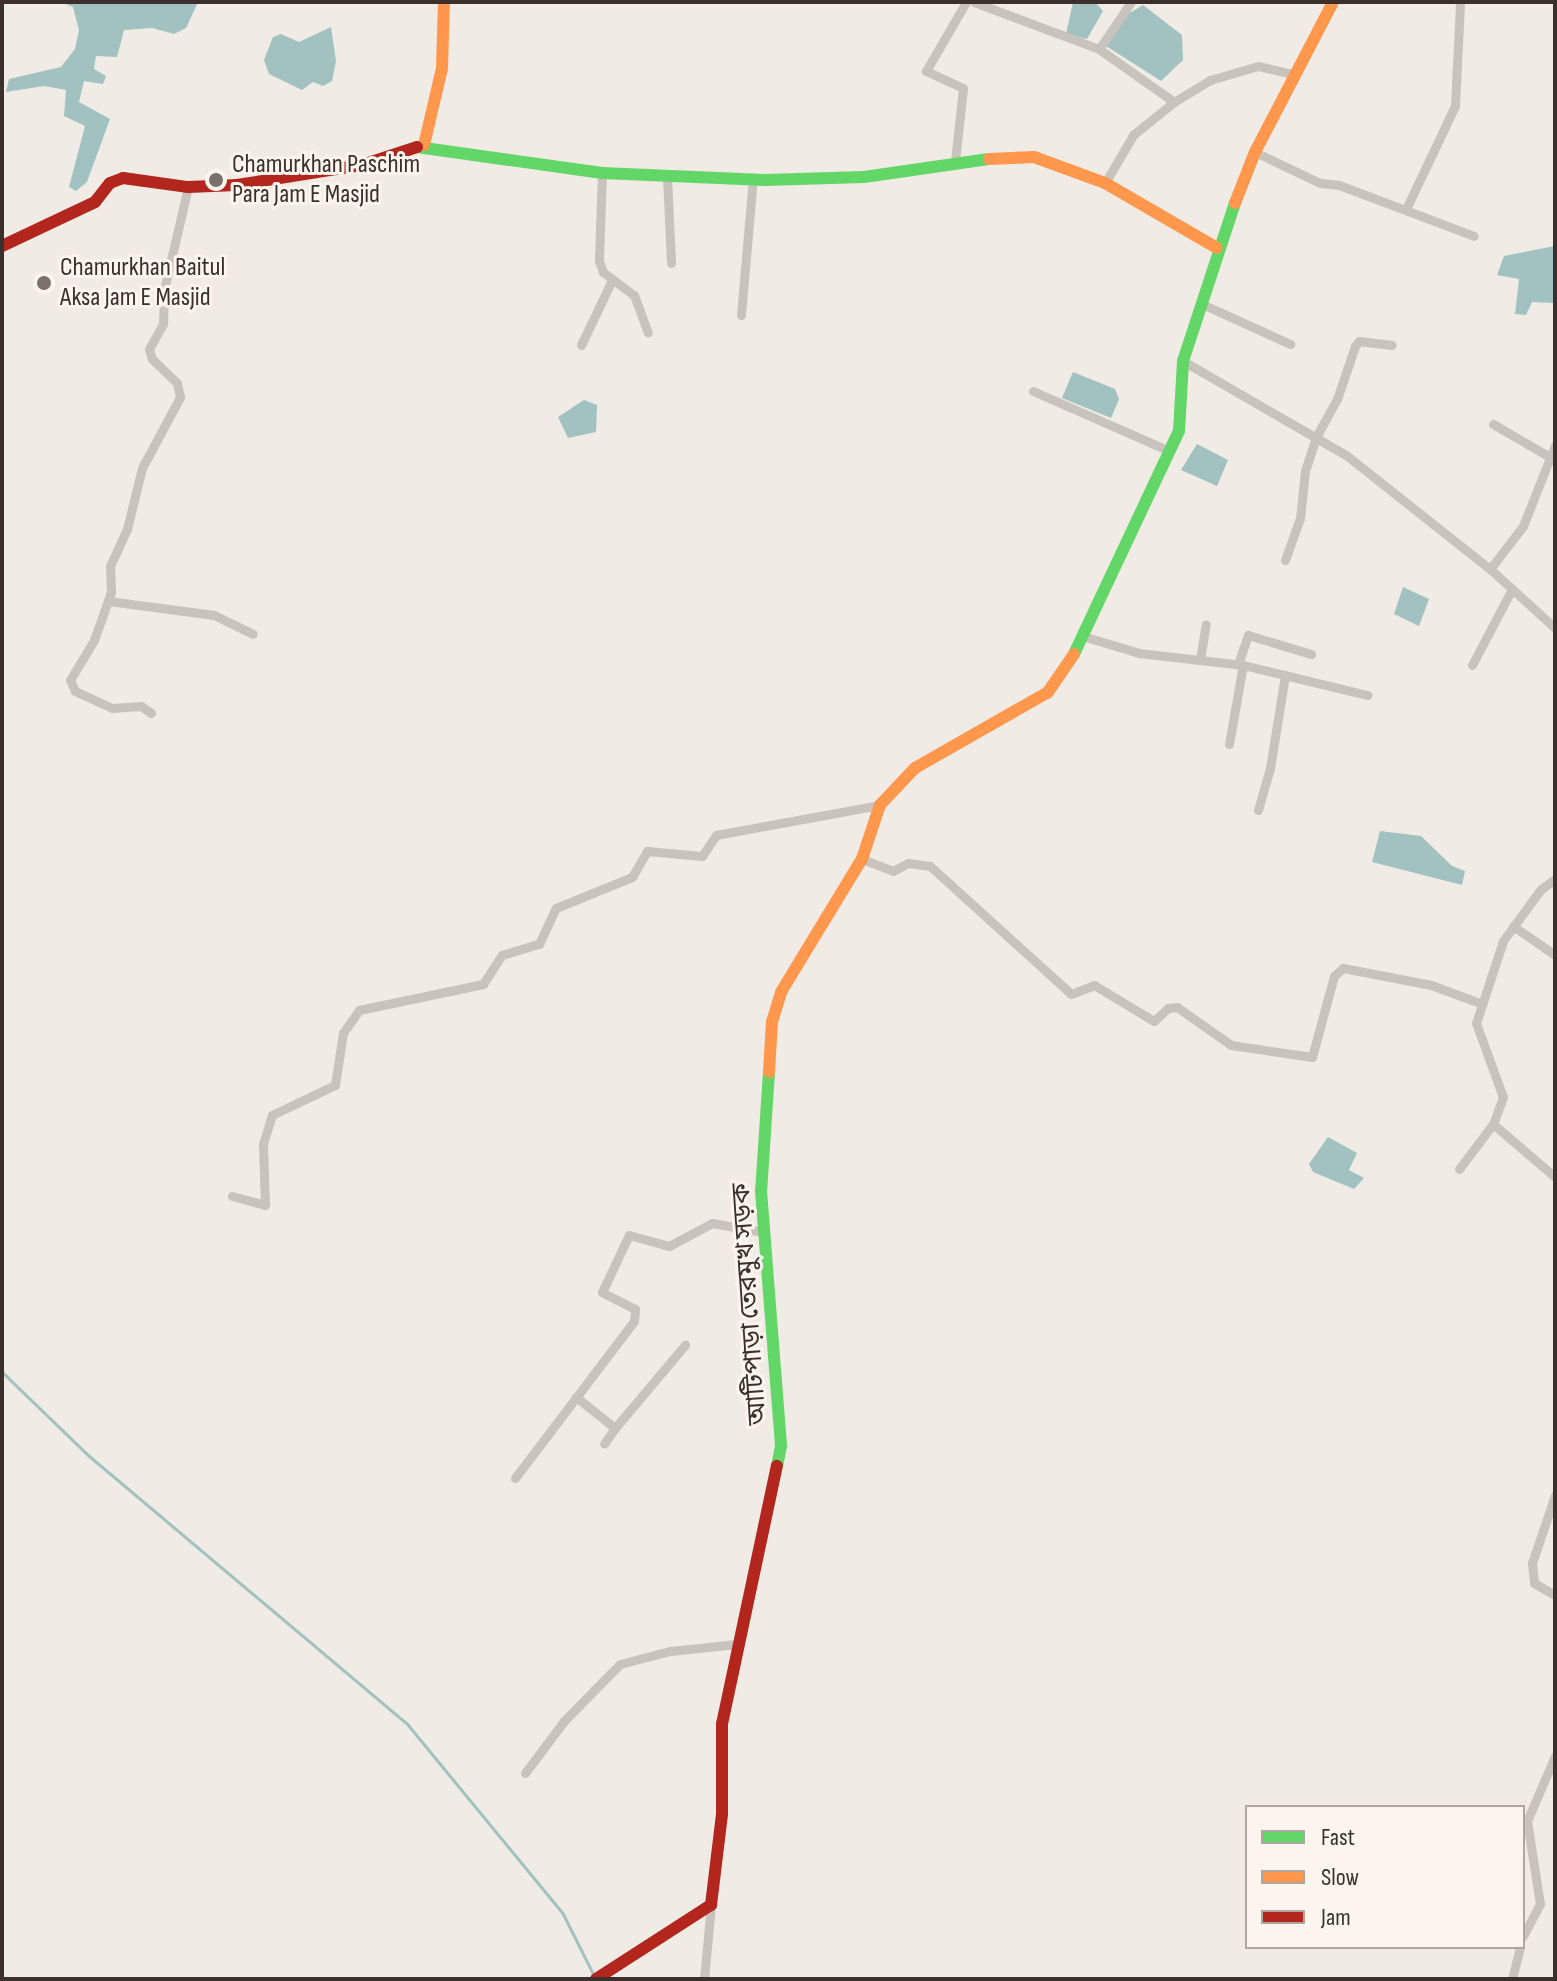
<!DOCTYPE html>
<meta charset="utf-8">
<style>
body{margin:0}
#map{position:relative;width:1557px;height:1981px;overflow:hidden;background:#f0ebe5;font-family:"Sofia Sans Condensed","Noto Sans Bengali",sans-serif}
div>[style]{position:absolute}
.water>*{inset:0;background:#a1c2c1}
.stream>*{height:3px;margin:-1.5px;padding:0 1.5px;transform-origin:1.5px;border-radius:1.5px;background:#a1c2c1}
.street>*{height:9px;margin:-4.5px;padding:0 4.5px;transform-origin:4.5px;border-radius:4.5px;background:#c9c3be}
.fast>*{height:12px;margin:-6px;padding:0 6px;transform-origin:6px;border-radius:6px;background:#63d668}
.slow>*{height:12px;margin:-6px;padding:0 6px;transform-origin:6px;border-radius:6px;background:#ff974d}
.jam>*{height:12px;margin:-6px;padding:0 6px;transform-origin:6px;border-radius:6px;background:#b3261e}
.dots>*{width:22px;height:22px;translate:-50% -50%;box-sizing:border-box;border:4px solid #fbf5ee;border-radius:50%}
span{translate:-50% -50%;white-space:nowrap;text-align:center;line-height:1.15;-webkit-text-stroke:6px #fbf5ee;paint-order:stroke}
.poi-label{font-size:26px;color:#3b302b}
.left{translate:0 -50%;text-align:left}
.street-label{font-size:26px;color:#3b302b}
.frame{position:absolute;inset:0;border:4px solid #3b302b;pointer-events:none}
.legend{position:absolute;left:1245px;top:1805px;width:280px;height:144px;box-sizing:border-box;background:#fbf5ee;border:2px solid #aea6a0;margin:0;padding:10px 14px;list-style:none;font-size:24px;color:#3b302b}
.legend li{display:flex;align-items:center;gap:16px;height:40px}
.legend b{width:40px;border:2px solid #aea6a0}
</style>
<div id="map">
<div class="water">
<i style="clip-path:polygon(61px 2px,198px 2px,186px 28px,174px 34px,152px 28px,124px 30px,117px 57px,96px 56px,94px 69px,106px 76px,103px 84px,84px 81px,79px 102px,110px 119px,87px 182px,76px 191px,69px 187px,85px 126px,64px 116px,66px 90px,44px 86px,6px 92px,9px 79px,61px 67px,75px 49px,79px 30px,73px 7px)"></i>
<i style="clip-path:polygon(1073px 2px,1095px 2px,1103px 11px,1087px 39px,1066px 34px)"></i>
<i style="clip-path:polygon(1143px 5px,1182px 35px,1183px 60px,1161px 81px,1106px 46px,1128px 14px)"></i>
<i style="clip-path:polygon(331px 27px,336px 61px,332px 81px,323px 86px,313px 82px,302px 90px,269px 74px,264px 60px,273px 37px,281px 34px,299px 42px)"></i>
<i style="clip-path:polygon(1555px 246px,1555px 303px,1532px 302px,1526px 315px,1515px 314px,1519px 279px,1497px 275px,1504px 256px)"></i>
<i style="clip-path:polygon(1073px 372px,1115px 389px,1119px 399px,1111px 418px,1062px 398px)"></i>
<i style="clip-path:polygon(584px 400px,597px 405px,596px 432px,568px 438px,558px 417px)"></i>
<i style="clip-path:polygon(1197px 444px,1228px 460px,1217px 486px,1181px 470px)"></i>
<i style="clip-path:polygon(1403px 587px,1429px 599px,1419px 626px,1394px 614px)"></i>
<i style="clip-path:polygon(1380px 831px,1421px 836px,1452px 866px,1465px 871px,1462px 885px,1372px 862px)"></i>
<i style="clip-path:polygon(1328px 1137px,1357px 1153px,1349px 1170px,1364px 1178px,1354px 1189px,1313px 1172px,1309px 1164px)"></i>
</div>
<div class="stream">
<i style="left:2px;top:1372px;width:121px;rotate:44deg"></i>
<i style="left:89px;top:1456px;width:417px;rotate:40.1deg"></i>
<i style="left:408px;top:1725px;width:244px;rotate:50.6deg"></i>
<i style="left:563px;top:1914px;width:69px;rotate:63.4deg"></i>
</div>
<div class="street">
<i style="left:974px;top:2px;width:134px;rotate:20.6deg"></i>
<i style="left:1099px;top:49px;width:92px;rotate:35.2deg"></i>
<i style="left:1174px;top:102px;width:42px;rotate:-31.4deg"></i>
<i style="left:1210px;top:80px;width:50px;rotate:-16.3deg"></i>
<i style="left:1258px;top:66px;width:36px;rotate:13deg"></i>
<i style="left:1099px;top:49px;width:57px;rotate:-55.8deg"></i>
<i style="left:1255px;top:152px;width:72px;rotate:25.5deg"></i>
<i style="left:1320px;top:183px;width:19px;rotate:6deg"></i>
<i style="left:1339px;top:185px;width:144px;rotate:20.7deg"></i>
<i style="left:955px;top:161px;width:73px;rotate:-83.7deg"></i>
<i style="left:963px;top:88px;width:41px;rotate:-155.3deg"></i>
<i style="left:926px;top:71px;width:80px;rotate:-59.9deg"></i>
<i style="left:602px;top:173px;width:88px;rotate:92deg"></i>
<i style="left:599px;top:261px;width:12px;rotate:70deg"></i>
<i style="left:603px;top:272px;width:39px;rotate:37deg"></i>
<i style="left:634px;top:295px;width:40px;rotate:69.8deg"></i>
<i style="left:667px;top:177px;width:86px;rotate:87.3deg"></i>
<i style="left:1105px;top:183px;width:56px;rotate:-59.7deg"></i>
<i style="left:1133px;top:135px;width:53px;rotate:-38.8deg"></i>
<i style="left:1406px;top:209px;width:114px;rotate:-64.6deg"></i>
<i style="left:1455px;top:106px;width:104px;rotate:-87.2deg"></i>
<i style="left:1202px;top:304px;width:97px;rotate:24.4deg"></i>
<i style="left:741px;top:315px;width:138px;rotate:-85deg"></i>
<i style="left:581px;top:345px;width:72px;rotate:-64.5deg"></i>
<i style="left:1183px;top:361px;width:188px;rotate:30deg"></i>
<i style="left:1346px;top:455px;width:184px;rotate:38.4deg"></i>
<i style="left:1490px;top:569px;width:88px;rotate:42.2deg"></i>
<i style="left:1033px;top:391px;width:150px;rotate:23.7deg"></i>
<i style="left:1493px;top:424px;width:64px;rotate:30.2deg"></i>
<i style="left:1285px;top:560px;width:45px;rotate:-70.3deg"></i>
<i style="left:1300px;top:518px;width:47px;rotate:-83.9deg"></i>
<i style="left:1305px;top:471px;width:36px;rotate:-72deg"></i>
<i style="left:1316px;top:437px;width:43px;rotate:-61.1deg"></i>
<i style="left:1337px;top:399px;width:56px;rotate:-71.2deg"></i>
<i style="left:1355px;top:346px;width:6px;rotate:-51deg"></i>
<i style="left:1359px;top:341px;width:33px;rotate:7deg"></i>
<i style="left:1490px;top:569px;width:54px;rotate:-52.5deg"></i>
<i style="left:1523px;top:526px;width:87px;rotate:-68.4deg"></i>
<i style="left:108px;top:601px;width:107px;rotate:7.5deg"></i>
<i style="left:214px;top:615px;width:43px;rotate:26deg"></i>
<i style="left:1086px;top:637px;width:55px;rotate:16.8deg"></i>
<i style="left:1139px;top:653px;width:105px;rotate:6.6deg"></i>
<i style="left:1243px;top:665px;width:128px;rotate:13.6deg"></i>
<i style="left:1200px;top:660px;width:36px;rotate:-81deg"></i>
<i style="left:1238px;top:664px;width:31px;rotate:-71deg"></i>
<i style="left:1248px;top:635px;width:66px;rotate:16.8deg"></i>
<i style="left:1472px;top:665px;width:86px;rotate:-62.2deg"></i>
<i style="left:151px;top:713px;width:12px;rotate:-145deg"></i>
<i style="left:141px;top:706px;width:29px;rotate:176deg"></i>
<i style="left:112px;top:708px;width:41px;rotate:-155.3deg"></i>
<i style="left:75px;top:691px;width:12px;rotate:-114deg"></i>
<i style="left:70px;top:680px;width:47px;rotate:-59deg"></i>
<i style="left:94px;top:640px;width:51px;rotate:-70.5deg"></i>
<i style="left:111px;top:592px;width:26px;rotate:-92deg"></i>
<i style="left:110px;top:566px;width:41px;rotate:-65.3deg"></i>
<i style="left:127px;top:529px;width:63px;rotate:-76.2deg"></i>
<i style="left:142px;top:468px;width:81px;rotate:-61.8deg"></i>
<i style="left:180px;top:397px;width:14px;rotate:-102deg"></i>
<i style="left:177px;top:383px;width:35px;rotate:-136deg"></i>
<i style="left:152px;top:359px;width:10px;rotate:-107deg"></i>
<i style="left:149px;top:349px;width:29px;rotate:-61deg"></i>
<i style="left:163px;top:324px;width:34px;rotate:-88deg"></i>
<i style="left:164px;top:290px;width:106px;rotate:-76.9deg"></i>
<i style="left:1229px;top:744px;width:80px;rotate:-80deg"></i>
<i style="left:1258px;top:810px;width:44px;rotate:-74.1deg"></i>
<i style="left:1270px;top:768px;width:94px;rotate:-80.8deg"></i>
<i style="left:862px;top:859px;width:33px;rotate:21deg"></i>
<i style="left:893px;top:871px;width:17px;rotate:-28deg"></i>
<i style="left:908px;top:863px;width:22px;rotate:8deg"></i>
<i style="left:930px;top:866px;width:190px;rotate:42.2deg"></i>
<i style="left:1071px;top:994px;width:25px;rotate:-21deg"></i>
<i style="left:1094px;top:985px;width:70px;rotate:31deg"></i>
<i style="left:1154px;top:1021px;width:19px;rotate:-43deg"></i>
<i style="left:1168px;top:1008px;width:9px;rotate:-6deg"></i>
<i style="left:1177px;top:1007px;width:66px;rotate:35.1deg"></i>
<i style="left:1231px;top:1045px;width:82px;rotate:8.4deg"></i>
<i style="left:1312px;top:1057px;width:84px;rotate:-74.8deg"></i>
<i style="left:1334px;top:976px;width:12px;rotate:-42deg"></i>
<i style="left:1343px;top:968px;width:90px;rotate:10.9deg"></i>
<i style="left:1431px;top:985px;width:52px;rotate:20.2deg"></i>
<i style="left:1555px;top:879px;width:17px;rotate:144deg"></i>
<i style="left:1541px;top:889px;width:64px;rotate:126.2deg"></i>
<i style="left:1503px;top:941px;width:86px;rotate:108.2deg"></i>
<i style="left:1476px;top:1023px;width:79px;rotate:70deg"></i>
<i style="left:1503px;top:1097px;width:29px;rotate:110deg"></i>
<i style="left:1493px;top:1124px;width:82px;rotate:40.5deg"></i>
<i style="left:1513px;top:926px;width:51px;rotate:34.6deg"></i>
<i style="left:1459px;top:1169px;width:56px;rotate:-52.9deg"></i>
<i style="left:232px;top:1196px;width:34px;rotate:15deg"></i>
<i style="left:265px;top:1205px;width:61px;rotate:-91.9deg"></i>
<i style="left:263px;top:1144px;width:30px;rotate:-73deg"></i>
<i style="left:272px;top:1115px;width:70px;rotate:-25.5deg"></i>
<i style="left:335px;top:1085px;width:53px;rotate:-81.3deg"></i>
<i style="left:343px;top:1033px;width:28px;rotate:-55deg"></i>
<i style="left:359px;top:1010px;width:127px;rotate:-11.8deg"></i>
<i style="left:483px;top:984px;width:35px;rotate:-57deg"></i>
<i style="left:502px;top:955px;width:39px;rotate:-17deg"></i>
<i style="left:539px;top:944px;width:40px;rotate:-65deg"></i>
<i style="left:556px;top:908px;width:82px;rotate:-22.2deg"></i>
<i style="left:632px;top:877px;width:30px;rotate:-60deg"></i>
<i style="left:647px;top:851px;width:55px;rotate:5.2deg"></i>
<i style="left:702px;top:856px;width:25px;rotate:-56deg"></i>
<i style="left:716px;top:835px;width:167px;rotate:-10.4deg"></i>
<i style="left:576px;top:1397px;width:50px;rotate:38.5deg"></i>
<i style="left:615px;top:1428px;width:19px;rotate:125deg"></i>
<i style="left:615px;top:1428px;width:109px;rotate:-49.9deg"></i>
<i style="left:515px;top:1478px;width:197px;rotate:-52.8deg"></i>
<i style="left:634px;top:1321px;width:12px;rotate:-85deg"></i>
<i style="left:635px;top:1309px;width:37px;rotate:-153deg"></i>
<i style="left:602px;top:1292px;width:63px;rotate:-64.7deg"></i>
<i style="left:629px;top:1235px;width:41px;rotate:15.4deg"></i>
<i style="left:669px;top:1246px;width:49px;rotate:-28.1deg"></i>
<i style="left:712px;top:1223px;width:52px;rotate:10deg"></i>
<i style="left:1555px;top:1495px;width:72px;rotate:108.7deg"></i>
<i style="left:1532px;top:1563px;width:20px;rotate:84deg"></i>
<i style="left:1534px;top:1583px;width:24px;rotate:30deg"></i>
<i style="left:525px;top:1773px;width:65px;rotate:-53.1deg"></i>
<i style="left:564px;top:1721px;width:80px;rotate:-45.5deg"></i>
<i style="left:620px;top:1664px;width:52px;rotate:-14.6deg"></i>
<i style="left:670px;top:1651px;width:67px;rotate:-6deg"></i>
<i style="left:1523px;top:1936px;width:36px;rotate:-62deg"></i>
<i style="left:1540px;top:1904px;width:84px;rotate:-98.9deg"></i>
<i style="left:1527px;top:1821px;width:71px;rotate:-66.7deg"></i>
<i style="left:704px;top:1979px;width:74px;rotate:-84.6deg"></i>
<i style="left:1512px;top:1979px;width:33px;rotate:-76deg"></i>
</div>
<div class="fast">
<i style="left:417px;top:147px;width:187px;rotate:8deg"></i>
<i style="left:602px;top:173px;width:163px;rotate:2.5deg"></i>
<i style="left:765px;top:180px;width:99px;rotate:-1.7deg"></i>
<i style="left:864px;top:177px;width:126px;rotate:-8.2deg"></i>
<i style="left:1074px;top:654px;width:246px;rotate:-64.8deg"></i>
<i style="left:1179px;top:431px;width:70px;rotate:-86.7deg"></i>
<i style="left:1183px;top:361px;width:166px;rotate:-71.8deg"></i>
<i style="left:769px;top:1072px;width:119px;rotate:93.8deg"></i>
<i style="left:761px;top:1191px;width:256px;rotate:85.5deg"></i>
<i style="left:781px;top:1446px;width:20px;rotate:101deg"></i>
</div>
<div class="slow">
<i style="left:424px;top:145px;width:79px;rotate:-76.8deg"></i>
<i style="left:442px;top:68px;width:66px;rotate:-88.3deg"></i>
<i style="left:989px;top:159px;width:45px;rotate:-2.5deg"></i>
<i style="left:1034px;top:157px;width:76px;rotate:20.1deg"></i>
<i style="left:1105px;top:183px;width:129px;rotate:30.1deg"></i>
<i style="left:1235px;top:203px;width:55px;rotate:-68.6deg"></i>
<i style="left:1255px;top:152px;width:169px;rotate:-62.5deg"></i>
<i style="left:769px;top:1072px;width:50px;rotate:-86.6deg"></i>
<i style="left:772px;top:1022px;width:31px;rotate:-73deg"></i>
<i style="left:781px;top:992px;width:156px;rotate:-58.7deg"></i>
<i style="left:862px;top:859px;width:57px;rotate:-71.6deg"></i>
<i style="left:880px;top:805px;width:51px;rotate:-46.6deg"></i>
<i style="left:915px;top:768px;width:153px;rotate:-29.7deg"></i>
<i style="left:1048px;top:692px;width:46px;rotate:-55.6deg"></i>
</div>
<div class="jam">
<i style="left:2px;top:246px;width:103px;rotate:-25.3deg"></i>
<i style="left:95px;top:202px;width:24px;rotate:-52deg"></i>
<i style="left:110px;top:183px;width:14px;rotate:-21deg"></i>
<i style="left:123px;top:178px;width:66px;rotate:7.9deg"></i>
<i style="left:188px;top:187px;width:49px;rotate:-2.3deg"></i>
<i style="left:237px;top:185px;width:127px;rotate:-9.1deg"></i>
<i style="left:362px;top:165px;width:58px;rotate:-18.1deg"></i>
<i style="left:596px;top:1979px;width:137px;rotate:-32.8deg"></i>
<i style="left:711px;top:1905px;width:92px;rotate:-83.1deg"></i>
<i style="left:722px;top:1814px;width:90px;rotate:-90deg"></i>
<i style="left:722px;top:1724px;width:264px;rotate:-78deg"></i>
</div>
<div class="dots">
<i style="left:216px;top:180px;background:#7a716c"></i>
<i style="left:44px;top:283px;background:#7a716c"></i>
</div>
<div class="poi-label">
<span class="left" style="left:232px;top:180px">Chamurkhan Paschim<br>Para Jam E Masjid</span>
<span class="left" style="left:60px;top:283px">Chamurkhan Baitul<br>Aksa Jam E Masjid</span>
</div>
<div class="street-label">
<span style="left:750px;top:1304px;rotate:-94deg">আটিপাড়া তেরমুখ সড়ক</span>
</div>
<div class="frame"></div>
<ul class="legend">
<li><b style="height:10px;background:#63d668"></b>Fast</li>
<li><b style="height:10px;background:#ff974d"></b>Slow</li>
<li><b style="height:10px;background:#b3261e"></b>Jam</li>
</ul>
</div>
